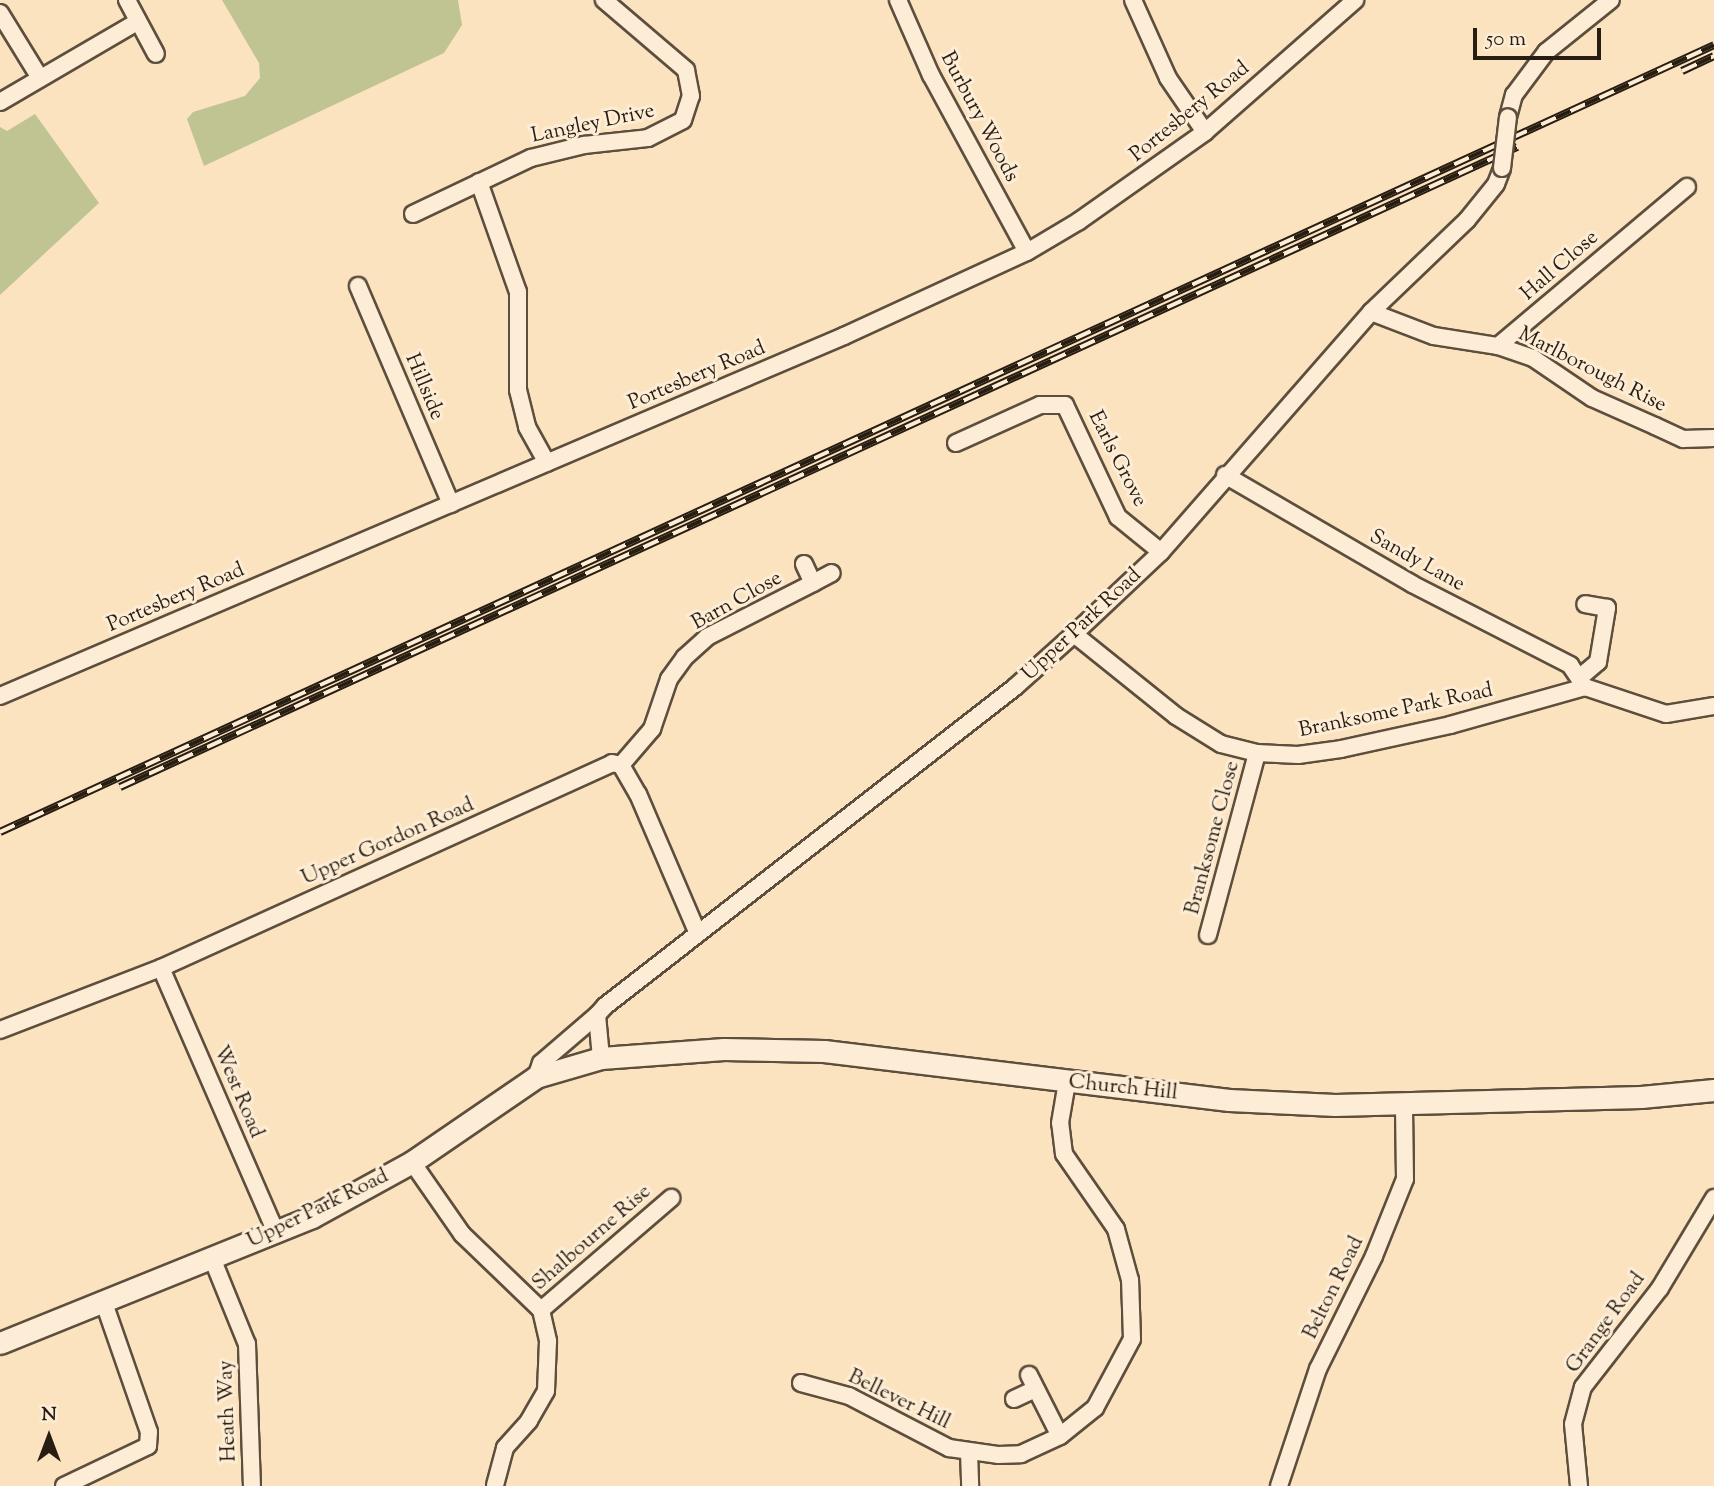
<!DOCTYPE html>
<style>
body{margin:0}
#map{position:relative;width:1714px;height:1486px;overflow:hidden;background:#fce3c0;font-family:"Sorts Mill Goudy",serif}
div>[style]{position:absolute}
.green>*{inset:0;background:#c0c392}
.roads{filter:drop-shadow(2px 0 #5d4e3d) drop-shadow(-2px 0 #5d4e3d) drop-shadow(0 2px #5d4e3d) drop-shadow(0 -2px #5d4e3d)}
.minor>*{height:16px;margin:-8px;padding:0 8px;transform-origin:8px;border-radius:8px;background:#fdedd6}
.tertiary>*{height:21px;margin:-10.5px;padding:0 10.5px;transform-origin:10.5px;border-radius:10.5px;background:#fdedd6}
.rail>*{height:8px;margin-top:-4px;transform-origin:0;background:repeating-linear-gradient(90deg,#fdedd6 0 16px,#281d11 0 32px);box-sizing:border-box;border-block:2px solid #281d11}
.bridges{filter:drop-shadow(2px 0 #5d4e3d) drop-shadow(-2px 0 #5d4e3d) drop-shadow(0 2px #5d4e3d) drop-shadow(0 -2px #5d4e3d)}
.minor-bridge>*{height:16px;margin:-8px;padding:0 8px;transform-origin:8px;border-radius:8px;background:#fdedd6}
span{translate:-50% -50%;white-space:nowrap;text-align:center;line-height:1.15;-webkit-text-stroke:6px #fdedd6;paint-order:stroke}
.street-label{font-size:21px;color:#281d11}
.north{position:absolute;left:14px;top:1402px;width:70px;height:70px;-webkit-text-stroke:5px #fdedd6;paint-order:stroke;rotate:0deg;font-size:19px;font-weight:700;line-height:28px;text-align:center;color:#281d11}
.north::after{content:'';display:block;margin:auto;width:24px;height:32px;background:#281d11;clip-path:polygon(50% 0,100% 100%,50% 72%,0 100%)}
.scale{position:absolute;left:1473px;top:28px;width:128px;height:32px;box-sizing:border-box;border:4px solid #281d11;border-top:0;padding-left:9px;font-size:21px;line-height:24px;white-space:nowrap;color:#281d11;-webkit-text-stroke:5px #fdedd6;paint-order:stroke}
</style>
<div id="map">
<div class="green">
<i style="clip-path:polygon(222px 0,458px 0,462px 25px,444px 53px,204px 166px,187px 119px,193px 112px,245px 96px,260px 78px,259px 63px)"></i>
<i style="clip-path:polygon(35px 114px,99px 203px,0 295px,0 127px,7px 131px)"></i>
</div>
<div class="roads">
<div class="minor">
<i style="left:127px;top:0;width:61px;rotate:61.8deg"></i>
<i style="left:898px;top:0;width:82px;rotate:66.3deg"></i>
<i style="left:931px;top:75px;width:201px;rotate:61.5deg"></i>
<i style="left:1133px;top:0;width:85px;rotate:65.8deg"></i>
<i style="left:1168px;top:78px;width:65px;rotate:55.6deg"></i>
<i style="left:0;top:13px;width:76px;rotate:58.4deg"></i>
<i style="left:0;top:102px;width:156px;rotate:-30.3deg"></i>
<i style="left:1508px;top:117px;width:23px;rotate:-75deg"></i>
<i style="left:1514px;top:95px;width:54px;rotate:-53.3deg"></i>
<i style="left:1546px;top:52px;width:83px;rotate:-38.7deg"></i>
<i style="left:479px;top:182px;width:117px;rotate:70.5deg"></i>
<i style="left:518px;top:292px;width:98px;rotate:90deg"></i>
<i style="left:518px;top:390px;width:38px;rotate:76deg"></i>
<i style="left:527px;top:427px;width:41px;rotate:60.9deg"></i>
<i style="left:413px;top:214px;width:131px;rotate:-25.4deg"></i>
<i style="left:531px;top:158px;width:55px;rotate:-13.8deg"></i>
<i style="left:584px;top:145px;width:64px;rotate:-6.2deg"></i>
<i style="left:648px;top:138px;width:39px;rotate:-27deg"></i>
<i style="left:683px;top:120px;width:25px;rotate:-72deg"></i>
<i style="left:691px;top:96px;width:26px;rotate:-101deg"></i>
<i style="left:686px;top:70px;width:108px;rotate:-139.5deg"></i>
<i style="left:358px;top:286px;width:237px;rotate:66.9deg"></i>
<i style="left:1371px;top:312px;width:67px;rotate:20.9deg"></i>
<i style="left:1434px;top:336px;width:65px;rotate:8.9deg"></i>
<i style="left:1498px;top:346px;width:37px;rotate:19deg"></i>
<i style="left:1533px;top:358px;width:71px;rotate:34.1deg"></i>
<i style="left:1592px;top:398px;width:69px;rotate:24deg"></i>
<i style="left:1655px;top:426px;width:31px;rotate:25deg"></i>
<i style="left:1683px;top:439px;width:31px;rotate:-2deg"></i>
<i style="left:1498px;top:346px;width:247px;rotate:-40.1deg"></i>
<i style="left:956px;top:443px;width:92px;rotate:-24.3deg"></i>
<i style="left:1040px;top:405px;width:25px"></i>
<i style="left:1065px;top:405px;width:124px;rotate:64.7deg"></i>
<i style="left:1118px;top:517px;width:55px;rotate:39.1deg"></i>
<i style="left:1225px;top:475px;width:216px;rotate:30.2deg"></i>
<i style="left:1412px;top:584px;width:178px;rotate:27.1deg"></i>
<i style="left:1570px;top:665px;width:27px;rotate:56deg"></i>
<i style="left:804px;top:564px;width:21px;rotate:65deg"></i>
<i style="left:813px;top:583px;width:21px;rotate:-28deg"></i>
<i style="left:1074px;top:634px;width:131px;rotate:38.8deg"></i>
<i style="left:1176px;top:716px;width:53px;rotate:31.9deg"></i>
<i style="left:1221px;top:744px;width:37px;rotate:14deg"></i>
<i style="left:1257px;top:753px;width:41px;rotate:2.8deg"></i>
<i style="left:1298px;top:755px;width:43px;rotate:-7.9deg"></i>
<i style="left:1341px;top:749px;width:112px;rotate:-12.4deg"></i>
<i style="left:1450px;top:725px;width:140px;rotate:-15.7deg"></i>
<i style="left:1585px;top:687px;width:85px;rotate:18.4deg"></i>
<i style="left:1666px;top:714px;width:49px;rotate:-9.5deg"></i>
<i style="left:1579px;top:678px;width:25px;rotate:-40deg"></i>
<i style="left:1598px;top:662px;width:55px;rotate:-80.5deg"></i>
<i style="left:1607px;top:608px;width:22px;rotate:-170deg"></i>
<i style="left:0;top:696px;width:918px;rotate:-23.1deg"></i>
<i style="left:844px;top:336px;width:201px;rotate:-24.7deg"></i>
<i style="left:1027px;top:252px;width:61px;rotate:-30.8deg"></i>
<i style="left:1079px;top:221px;width:154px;rotate:-35.2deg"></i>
<i style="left:1205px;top:132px;width:200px;rotate:-41.3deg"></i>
<i style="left:621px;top:765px;width:48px;rotate:-49.3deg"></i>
<i style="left:652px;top:729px;width:53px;rotate:-71.2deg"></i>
<i style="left:669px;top:679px;width:26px;rotate:-54deg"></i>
<i style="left:684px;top:658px;width:31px;rotate:-42deg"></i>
<i style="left:707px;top:637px;width:119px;rotate:-27deg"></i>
<i style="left:1208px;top:935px;width:188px;rotate:-74.9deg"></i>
<i style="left:161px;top:968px;width:289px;rotate:66.5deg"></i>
<i style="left:0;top:1030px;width:173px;rotate:-21.1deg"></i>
<i style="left:161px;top:968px;width:495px;rotate:-24.4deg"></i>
<i style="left:612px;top:763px;width:9px;rotate:13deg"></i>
<i style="left:621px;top:765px;width:34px;rotate:60deg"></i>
<i style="left:638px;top:794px;width:152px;rotate:66.8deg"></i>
<i style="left:601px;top:1058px;width:43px;rotate:-95.3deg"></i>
<i style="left:597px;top:1015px;width:12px;rotate:-48deg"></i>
<i style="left:605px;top:1006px;width:519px;rotate:-37.88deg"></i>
<i style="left:1015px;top:687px;width:79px;rotate:-41.9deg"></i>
<i style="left:1074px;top:634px;width:120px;rotate:-43.3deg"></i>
<i style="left:1161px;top:552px;width:319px;rotate:-48.8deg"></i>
<i style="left:1371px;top:312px;width:133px;rotate:-43.8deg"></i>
<i style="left:1467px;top:220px;width:46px;rotate:-51.1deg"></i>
<i style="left:1496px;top:184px;width:17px;rotate:-69deg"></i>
<i style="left:536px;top:1077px;width:15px;rotate:-70deg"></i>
<i style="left:541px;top:1063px;width:74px;rotate:-40.6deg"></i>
<i style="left:412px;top:1162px;width:88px;rotate:55.2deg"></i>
<i style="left:462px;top:1234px;width:110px;rotate:43.9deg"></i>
<i style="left:541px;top:1310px;width:32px;rotate:77deg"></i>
<i style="left:548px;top:1341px;width:50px;rotate:92.3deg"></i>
<i style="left:546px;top:1391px;width:34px;rotate:120deg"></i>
<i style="left:529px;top:1421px;width:36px;rotate:132deg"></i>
<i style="left:505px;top:1448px;width:39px;rotate:105deg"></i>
<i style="left:212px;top:1258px;width:93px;rotate:67.9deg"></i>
<i style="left:247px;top:1344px;width:142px;rotate:88deg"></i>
<i style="left:541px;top:1310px;width:172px;rotate:-40.7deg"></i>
<i style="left:1029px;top:1375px;width:68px;rotate:63.1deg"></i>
<i style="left:801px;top:1383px;width:50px;rotate:15.2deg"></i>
<i style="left:849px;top:1396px;width:113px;rotate:27.5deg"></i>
<i style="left:949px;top:1448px;width:49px;rotate:8.1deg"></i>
<i style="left:998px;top:1455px;width:23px;rotate:-2deg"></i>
<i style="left:1021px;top:1454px;width:43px;rotate:-24.8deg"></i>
<i style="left:1060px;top:1436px;width:45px;rotate:-38.7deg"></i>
<i style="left:1095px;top:1408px;width:78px;rotate:-61.8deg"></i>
<i style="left:1132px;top:1339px;width:59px;rotate:-91.9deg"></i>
<i style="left:1130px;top:1280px;width:53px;rotate:-105.4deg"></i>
<i style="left:1116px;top:1229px;width:91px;rotate:-124.7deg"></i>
<i style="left:1064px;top:1154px;width:31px;rotate:-97deg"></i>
<i style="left:1060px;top:1123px;width:42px;rotate:-80.3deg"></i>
<i style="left:1014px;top:1399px;width:23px;rotate:-25deg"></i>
<i style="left:969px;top:1452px;width:34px;rotate:88deg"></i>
<i style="left:64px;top:1486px;width:93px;rotate:-25.5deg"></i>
<i style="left:148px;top:1446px;width:14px;rotate:-86deg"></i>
<i style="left:149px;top:1432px;width:140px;rotate:-109.2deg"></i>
<i style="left:1279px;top:1486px;width:123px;rotate:-71.6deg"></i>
<i style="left:1318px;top:1369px;width:126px;rotate:-63.6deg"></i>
<i style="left:1374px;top:1256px;width:83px;rotate:-68.1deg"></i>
<i style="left:1405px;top:1179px;width:75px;rotate:-90.8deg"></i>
<i style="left:1579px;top:1486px;width:62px;rotate:-95.5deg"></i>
<i style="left:1573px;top:1424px;width:38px;rotate:-75deg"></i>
<i style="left:1583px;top:1387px;width:125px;rotate:-52.1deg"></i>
<i style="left:1660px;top:1288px;width:105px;rotate:-59deg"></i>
</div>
<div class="tertiary">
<i style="left:0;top:1343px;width:336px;rotate:-22deg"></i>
<i style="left:312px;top:1217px;width:114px;rotate:-28.8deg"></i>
<i style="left:412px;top:1162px;width:150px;rotate:-34.4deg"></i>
<i style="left:536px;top:1077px;width:68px;rotate:-16.3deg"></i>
<i style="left:601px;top:1058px;width:123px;rotate:-4.2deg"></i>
<i style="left:724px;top:1049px;width:100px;rotate:1.1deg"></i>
<i style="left:824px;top:1051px;width:408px;rotate:6.9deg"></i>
<i style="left:1229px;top:1100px;width:106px;rotate:2.7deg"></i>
<i style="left:1335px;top:1105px;width:306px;rotate:-1.5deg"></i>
<i style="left:1641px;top:1097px;width:73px;rotate:-5.5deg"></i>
</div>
</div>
<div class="rail">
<i style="left:1682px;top:71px;width:35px;rotate:-25deg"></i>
<i style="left:120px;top:787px;width:1537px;rotate:-24.61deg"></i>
<i style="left:0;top:832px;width:1886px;rotate:-24.66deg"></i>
</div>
<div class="bridges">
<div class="minor-bridge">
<i style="left:1502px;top:168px;width:51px;rotate:-83.3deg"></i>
</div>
</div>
<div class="street-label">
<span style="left:1190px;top:112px;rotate:-39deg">Portesbery Road</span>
<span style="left:979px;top:117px;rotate:62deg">Burbury Woods</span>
<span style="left:593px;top:124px;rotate:-12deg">Langley Drive</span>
<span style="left:1560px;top:266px;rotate:-41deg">Hall Close</span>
<span style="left:1592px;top:370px;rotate:27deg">Marlborough Rise</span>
<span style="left:697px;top:376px;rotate:-23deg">Portesbery Road</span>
<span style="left:424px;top:387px;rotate:67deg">Hillside</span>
<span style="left:1117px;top:459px;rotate:63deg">Earls Grove</span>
<span style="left:1417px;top:561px;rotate:29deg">Sandy Lane</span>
<span style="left:176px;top:598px;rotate:-23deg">Portesbery Road</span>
<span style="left:737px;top:601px;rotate:-29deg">Barn Close</span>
<span style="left:1082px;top:625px;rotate:-43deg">Upper Park Road</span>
<span style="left:1396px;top:711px;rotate:-12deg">Branksome Park Road</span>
<span style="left:1213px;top:838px;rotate:-75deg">Branksome Close</span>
<span style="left:388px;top:842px;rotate:-24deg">Upper Gordon Road</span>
<span style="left:1123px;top:1088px;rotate:6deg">Church Hill</span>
<span style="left:238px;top:1092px;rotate:67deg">West Road</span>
<span style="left:318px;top:1209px;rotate:-26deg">Upper Park Road</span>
<span style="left:592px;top:1238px;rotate:-41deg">Shalbourne Rise</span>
<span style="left:1334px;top:1288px;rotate:-64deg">Belton Road</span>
<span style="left:1606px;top:1323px;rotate:-54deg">Grange Road</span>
<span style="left:899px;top:1400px;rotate:26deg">Bellever Hill</span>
<span style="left:228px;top:1411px;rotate:-92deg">Heath Way</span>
</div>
<div class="north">N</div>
<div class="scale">50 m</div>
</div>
